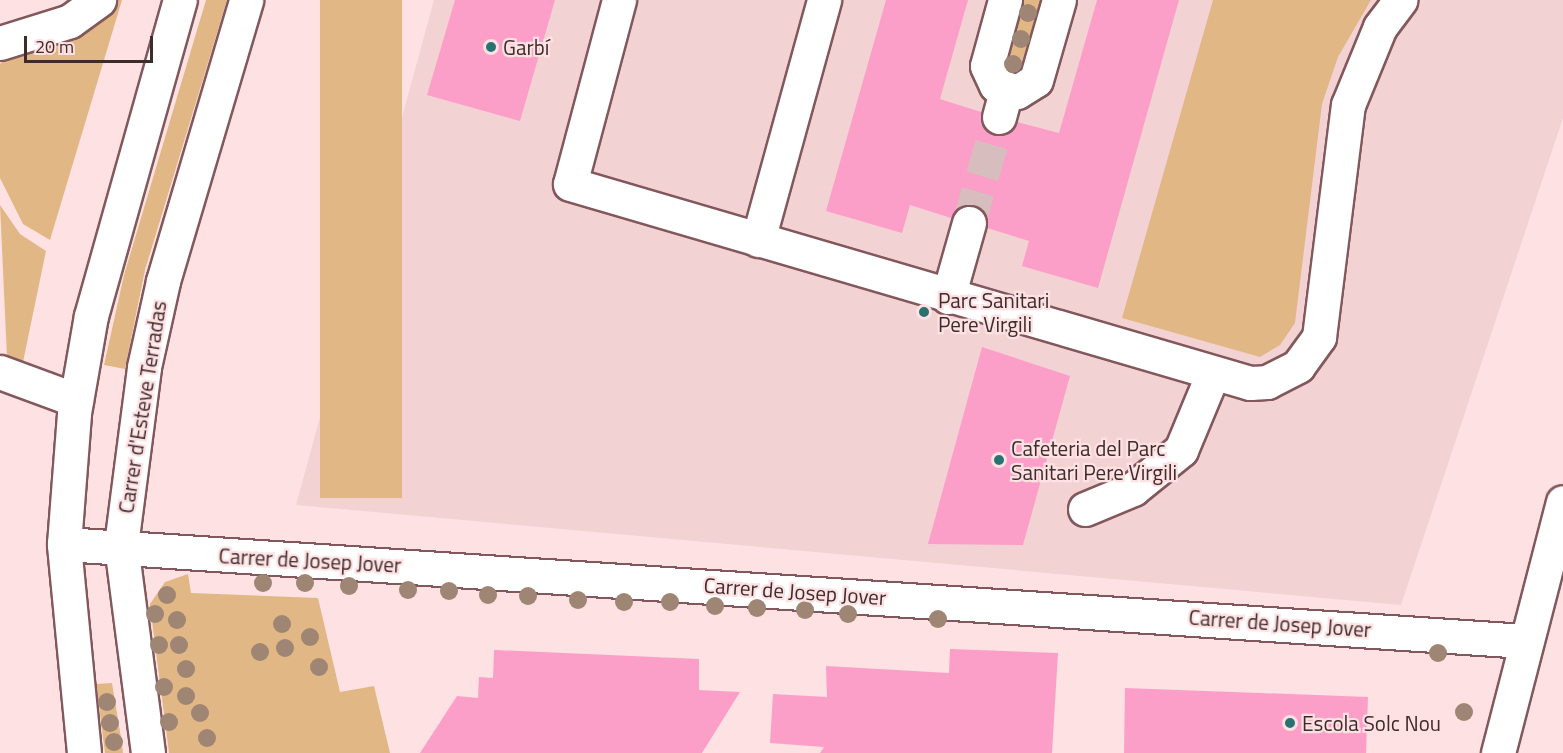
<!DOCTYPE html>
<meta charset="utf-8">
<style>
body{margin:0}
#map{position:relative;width:1563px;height:753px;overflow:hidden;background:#fee1e3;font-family:"Titillium Web",sans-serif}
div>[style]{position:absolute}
.built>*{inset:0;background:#f3d2d4}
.green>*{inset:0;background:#e1b885;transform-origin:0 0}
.building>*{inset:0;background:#fc9fc8}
.minor-tunnel>*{height:33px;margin-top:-16.5px;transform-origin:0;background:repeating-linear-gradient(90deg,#d8bdbf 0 33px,transparent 0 49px)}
.roads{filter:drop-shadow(2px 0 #82585c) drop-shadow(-2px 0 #82585c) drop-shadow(0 2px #82585c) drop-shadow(0 -2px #82585c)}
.minor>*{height:33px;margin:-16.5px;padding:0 16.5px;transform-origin:16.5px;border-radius:16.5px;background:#fff}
.major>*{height:33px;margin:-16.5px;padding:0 16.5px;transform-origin:16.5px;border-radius:16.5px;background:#fff}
.trees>*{width:18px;height:18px;margin:-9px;border-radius:50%;background:#9f8573}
.dots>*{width:16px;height:16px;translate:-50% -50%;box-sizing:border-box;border:3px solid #fee1e3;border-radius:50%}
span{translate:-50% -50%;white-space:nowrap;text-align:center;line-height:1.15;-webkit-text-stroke:4.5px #fee1e3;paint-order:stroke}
.poi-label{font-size:21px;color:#3e2c2d}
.left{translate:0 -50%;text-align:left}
.street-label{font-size:21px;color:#3e2c2d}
.scale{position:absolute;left:24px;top:36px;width:129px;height:27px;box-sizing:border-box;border:3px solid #3e2c2d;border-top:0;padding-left:8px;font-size:18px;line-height:21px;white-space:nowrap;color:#3e2c2d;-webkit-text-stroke:4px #fee1e3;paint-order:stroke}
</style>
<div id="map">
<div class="built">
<i style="clip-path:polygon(434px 0,1563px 0,1563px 118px,1401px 605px,296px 505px)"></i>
</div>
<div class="green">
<i style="clip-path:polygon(112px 0,122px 0,50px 240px,23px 224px,0 178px,0 64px,14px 48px)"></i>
<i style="clip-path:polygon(206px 0,227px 0,145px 270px,125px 369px,104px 365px,124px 275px)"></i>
<i style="left:320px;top:0;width:82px;height:498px"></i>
<i style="clip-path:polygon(1021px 0,1043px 0,1017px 75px,1006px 73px,1003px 61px)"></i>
<i style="clip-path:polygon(1213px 0,1371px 0,1338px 57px,1322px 104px,1295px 323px,1280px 345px,1260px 357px,1122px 318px)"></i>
<i style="clip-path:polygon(0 205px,20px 234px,46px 251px,23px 362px,7px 357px)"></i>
<i style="clip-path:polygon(188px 574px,191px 593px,318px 598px,340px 692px,374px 686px,390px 753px,169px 753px,152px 621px,148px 621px,150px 604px,165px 582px)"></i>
<i style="clip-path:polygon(112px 683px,122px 744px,123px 753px,105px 753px,96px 684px)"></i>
</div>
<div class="building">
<i style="clip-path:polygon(455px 0,555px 0,520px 121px,427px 95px)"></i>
<i style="clip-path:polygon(886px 0,968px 0,940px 99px,981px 112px,985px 130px,995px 135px,1012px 131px,1017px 122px,1059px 133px,1097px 0,1179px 0,1098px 288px,1022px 266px,1029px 241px,987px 228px,983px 210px,974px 205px,956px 209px,951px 218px,910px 205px,902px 233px,826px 211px)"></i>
<i style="clip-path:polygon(982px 347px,1070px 376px,1023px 545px,928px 544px)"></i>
<i style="clip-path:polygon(950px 649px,1058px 653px,1052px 753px,820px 753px,824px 747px,770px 743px,773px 694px,827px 697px,826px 666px,949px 673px)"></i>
<i style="clip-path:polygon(494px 650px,699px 659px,699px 690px,740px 692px,702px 753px,420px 753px,457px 696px,478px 698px,479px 677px,493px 678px)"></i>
<i style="clip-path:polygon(1125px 688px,1368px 697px,1366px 753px,1124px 753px)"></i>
</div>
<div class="minor-tunnel">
<i style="left:969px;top:223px;width:110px;rotate:-74.2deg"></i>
</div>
<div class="roads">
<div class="minor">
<i style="left:619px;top:0;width:190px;rotate:104.9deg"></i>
<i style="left:570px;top:184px;width:709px;rotate:16.31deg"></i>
<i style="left:1250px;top:383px;width:17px;rotate:-3deg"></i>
<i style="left:1267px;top:382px;width:35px;rotate:-27deg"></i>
<i style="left:1298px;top:366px;width:36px;rotate:-54deg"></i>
<i style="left:1319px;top:337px;width:234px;rotate:-82.9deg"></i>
<i style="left:1348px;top:105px;width:84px;rotate:-67.7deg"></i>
<i style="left:1380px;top:27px;width:34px;rotate:-53deg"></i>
<i style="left:1005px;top:0;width:68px;rotate:105.3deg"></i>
<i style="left:987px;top:66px;width:21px;rotate:65deg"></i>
<i style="left:996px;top:85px;width:22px;rotate:18deg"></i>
<i style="left:1017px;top:92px;width:22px;rotate:-32deg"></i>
<i style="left:1036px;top:80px;width:83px;rotate:-74deg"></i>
<i style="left:0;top:43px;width:73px;rotate:-17.4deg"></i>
<i style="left:70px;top:21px;width:36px;rotate:-36deg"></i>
<i style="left:999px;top:117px;width:28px;rotate:-75deg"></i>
<i style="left:758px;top:240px;width:249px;rotate:-74.6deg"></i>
<i style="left:948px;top:297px;width:77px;rotate:-74.2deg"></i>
<i style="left:0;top:372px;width:81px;rotate:20.2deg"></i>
<i style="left:1085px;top:509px;width:52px;rotate:-22.6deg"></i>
<i style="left:1133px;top:489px;width:62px;rotate:-39.1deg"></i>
<i style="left:1181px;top:450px;width:83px;rotate:-67.4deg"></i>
<i style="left:64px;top:544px;width:1464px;rotate:3.8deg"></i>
<i style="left:84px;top:753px;width:210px;rotate:-95.5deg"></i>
<i style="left:64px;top:544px;width:131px;rotate:-85.6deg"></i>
<i style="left:74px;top:413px;width:98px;rotate:-80.1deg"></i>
<i style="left:91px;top:316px;width:328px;rotate:-74.3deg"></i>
<i style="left:148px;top:753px;width:210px;rotate:-97.4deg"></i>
<i style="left:121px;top:545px;width:179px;rotate:-82.6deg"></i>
<i style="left:144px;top:367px;width:88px;rotate:-77.5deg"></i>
<i style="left:163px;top:281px;width:293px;rotate:-73.5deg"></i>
</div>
<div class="major">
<i style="left:1498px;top:753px;width:259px;rotate:-75.5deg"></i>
</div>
</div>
<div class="trees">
<i style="left:1028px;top:13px"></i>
<i style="left:1021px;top:39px"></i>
<i style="left:1013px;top:64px"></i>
<i style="left:263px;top:583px"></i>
<i style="left:305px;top:583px"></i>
<i style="left:349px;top:586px"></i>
<i style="left:408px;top:590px"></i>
<i style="left:449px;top:591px"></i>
<i style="left:167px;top:595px"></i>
<i style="left:488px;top:595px"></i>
<i style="left:528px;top:596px"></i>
<i style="left:578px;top:600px"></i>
<i style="left:624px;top:602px"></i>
<i style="left:670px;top:602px"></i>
<i style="left:715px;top:606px"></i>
<i style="left:757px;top:608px"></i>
<i style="left:805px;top:610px"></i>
<i style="left:155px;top:614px"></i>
<i style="left:848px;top:614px"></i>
<i style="left:938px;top:619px"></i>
<i style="left:177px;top:620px"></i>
<i style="left:282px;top:624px"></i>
<i style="left:310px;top:637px"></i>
<i style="left:159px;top:645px"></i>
<i style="left:179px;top:645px"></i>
<i style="left:285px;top:648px"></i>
<i style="left:260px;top:652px"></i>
<i style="left:1438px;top:653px"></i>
<i style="left:319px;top:667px"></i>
<i style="left:186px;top:669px"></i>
<i style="left:164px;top:687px"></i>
<i style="left:186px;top:696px"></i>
<i style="left:107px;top:702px"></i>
<i style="left:1464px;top:712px"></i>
<i style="left:200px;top:713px"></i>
<i style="left:169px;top:722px"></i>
<i style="left:110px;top:723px"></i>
<i style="left:207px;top:738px"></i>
<i style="left:114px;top:742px"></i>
</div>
<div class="dots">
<i style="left:491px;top:47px;background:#287270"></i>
<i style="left:924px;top:312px;background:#287270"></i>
<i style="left:999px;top:460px;background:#287270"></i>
<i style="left:1290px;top:723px;background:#287270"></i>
</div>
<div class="poi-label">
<span class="left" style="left:503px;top:47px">Garbí</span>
<span class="left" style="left:938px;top:312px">Parc Sanitari<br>Pere Virgili</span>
<span class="left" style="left:1011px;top:460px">Cafeteria del Parc<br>Sanitari Pere Virgili</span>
<span class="left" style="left:1302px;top:723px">Escola Solc Nou</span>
</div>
<div class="street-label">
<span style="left:142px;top:407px;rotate:-81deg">Carrer d'Esteve Terradas</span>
<span style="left:310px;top:560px;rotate:3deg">Carrer de Josep Jover</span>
<span style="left:795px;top:591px;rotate:4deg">Carrer de Josep Jover</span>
<span style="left:1280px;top:623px;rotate:4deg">Carrer de Josep Jover</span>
</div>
<div class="scale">20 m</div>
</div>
